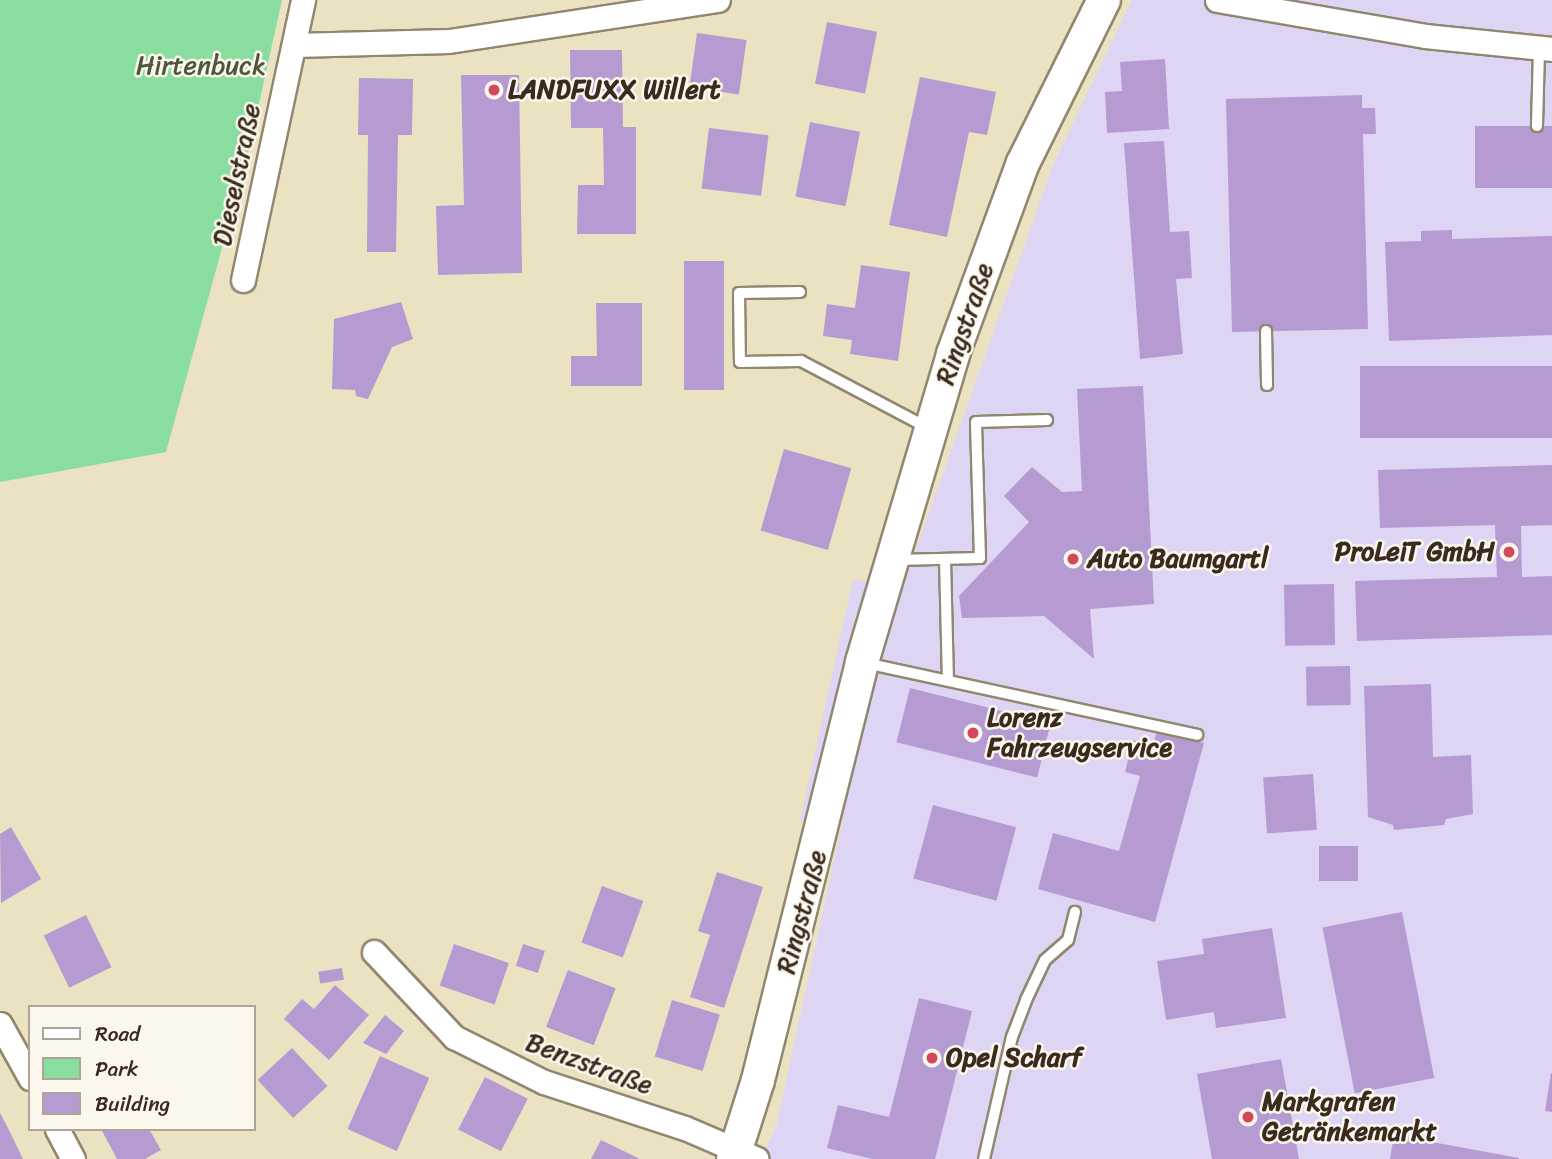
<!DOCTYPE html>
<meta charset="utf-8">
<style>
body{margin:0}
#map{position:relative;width:1552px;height:1159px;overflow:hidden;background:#ebe2c2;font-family:Sriracha,sans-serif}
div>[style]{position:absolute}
.built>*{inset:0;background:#ded5f5}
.green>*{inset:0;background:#88dd9f}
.building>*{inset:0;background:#b59bd1;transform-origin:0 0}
.roads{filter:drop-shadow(2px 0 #938670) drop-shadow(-2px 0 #938670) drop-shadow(0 2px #938670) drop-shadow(0 -2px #938670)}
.lane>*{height:10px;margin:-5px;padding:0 5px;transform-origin:5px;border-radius:5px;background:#fff}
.street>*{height:23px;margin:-11.5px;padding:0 11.5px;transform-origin:11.5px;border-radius:11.5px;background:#fff}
.secondary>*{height:32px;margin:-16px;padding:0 16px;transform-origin:16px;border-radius:16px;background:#fff}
.dots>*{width:19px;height:19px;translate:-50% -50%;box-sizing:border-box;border:4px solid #fbf7ec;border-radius:50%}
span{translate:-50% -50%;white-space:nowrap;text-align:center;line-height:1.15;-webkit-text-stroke:5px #fbf7ec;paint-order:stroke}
.park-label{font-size:26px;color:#4e573e}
.poi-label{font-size:26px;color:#3b2a1e;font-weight:700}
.left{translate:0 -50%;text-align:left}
.right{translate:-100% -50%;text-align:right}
.street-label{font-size:26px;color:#3b2a1e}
.legend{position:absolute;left:28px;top:1005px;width:228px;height:126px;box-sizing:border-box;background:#fbf7ec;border:2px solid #aea59a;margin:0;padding:9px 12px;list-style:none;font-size:21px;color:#3b2a1e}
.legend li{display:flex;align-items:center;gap:14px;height:35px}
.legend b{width:35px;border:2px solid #aea59a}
</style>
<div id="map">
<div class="built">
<i style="clip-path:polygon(1132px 0,1552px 0,1552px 1159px,761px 1159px,776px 1127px,844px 815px,800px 821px,853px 579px,902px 589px,1053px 165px)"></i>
</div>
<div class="green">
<i style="clip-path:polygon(0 0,282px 0,248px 153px,166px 452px,0 482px)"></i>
</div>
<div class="building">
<i style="left:827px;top:22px;width:51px;height:63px;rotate:11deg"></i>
<i style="left:697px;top:33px;width:50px;height:55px;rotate:8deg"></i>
<i style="clip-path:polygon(570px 50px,622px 50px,623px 127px,636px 127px,636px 234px,577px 234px,578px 185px,604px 185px,603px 128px,571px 128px)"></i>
<i style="clip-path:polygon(1165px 59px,1169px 129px,1107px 133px,1105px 92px,1122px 91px,1120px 62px)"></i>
<i style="clip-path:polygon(461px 75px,519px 75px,522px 273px,438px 275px,436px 206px,464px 205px)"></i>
<i style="clip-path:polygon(920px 77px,996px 92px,987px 135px,969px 132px,947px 237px,889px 225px)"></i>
<i style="clip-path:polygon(359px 78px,413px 79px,412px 135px,398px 135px,396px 252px,367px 252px,368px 135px,358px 135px)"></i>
<i style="clip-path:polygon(1362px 95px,1362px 108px,1375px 108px,1376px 134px,1363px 134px,1368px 329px,1232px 332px,1226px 99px)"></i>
<i style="left:810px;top:122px;width:51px;height:76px;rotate:11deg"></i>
<i style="left:1475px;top:126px;width:77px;height:62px"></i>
<i style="left:709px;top:128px;width:60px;height:61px;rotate:7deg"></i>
<i style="clip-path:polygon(1164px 141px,1170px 232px,1189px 231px,1192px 278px,1176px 279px,1183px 354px,1140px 359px,1124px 143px)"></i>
<i style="clip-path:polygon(1452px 230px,1452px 239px,1552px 236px,1552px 335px,1389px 341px,1385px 242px,1421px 241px,1421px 231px)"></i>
<i style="left:684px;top:261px;width:40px;height:129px"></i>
<i style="clip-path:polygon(861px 265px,910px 272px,898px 361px,850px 354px,852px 340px,823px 336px,827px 304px,855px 308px)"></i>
<i style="clip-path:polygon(401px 302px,413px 339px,392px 347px,368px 399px,356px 396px,355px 390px,332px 389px,334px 319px)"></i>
<i style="clip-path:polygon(596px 303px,642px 303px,642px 386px,571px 386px,571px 356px,597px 356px)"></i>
<i style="left:1552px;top:366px;width:72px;height:192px;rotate:90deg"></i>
<i style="clip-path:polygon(1143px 386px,1154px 604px,1090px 609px,1094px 659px,1044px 616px,962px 618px,959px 596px,1029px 522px,1004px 496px,1032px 467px,1062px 492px,1082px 491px,1077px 389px)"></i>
<i style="left:784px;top:449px;width:70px;height:85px;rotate:16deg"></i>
<i style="clip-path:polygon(1552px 465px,1552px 525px,1521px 526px,1522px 577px,1552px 576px,1552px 635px,1357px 641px,1355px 581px,1497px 577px,1495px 525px,1380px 528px,1378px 470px)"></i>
<i style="left:1334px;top:584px;width:61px;height:50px;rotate:89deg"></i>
<i style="left:1350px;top:666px;width:39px;height:44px;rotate:89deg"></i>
<i style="clip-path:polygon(1431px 684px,1433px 757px,1471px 755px,1473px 814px,1446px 819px,1444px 825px,1394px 830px,1393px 825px,1368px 817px,1364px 686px)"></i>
<i style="left:910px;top:688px;width:145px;height:56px;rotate:14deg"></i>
<i style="clip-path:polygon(1157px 730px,1204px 743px,1155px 922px,1038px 889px,1053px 833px,1119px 851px,1140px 776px,1125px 772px,1133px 740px,1153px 746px)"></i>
<i style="left:1313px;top:774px;width:56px;height:50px;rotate:86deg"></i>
<i style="left:933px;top:805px;width:86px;height:76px;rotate:15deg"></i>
<i style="clip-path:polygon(11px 827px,41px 879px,1px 903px,0 834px)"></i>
<i style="left:1358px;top:846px;width:35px;height:39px;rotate:90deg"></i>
<i style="clip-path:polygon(717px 872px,763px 887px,724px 1008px,690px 997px,710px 935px,698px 931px)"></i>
<i style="left:602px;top:886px;width:44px;height:60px;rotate:20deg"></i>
<i style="left:1402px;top:912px;width:169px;height:81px;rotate:79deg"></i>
<i style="left:86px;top:915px;width:58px;height:47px;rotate:64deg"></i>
<i style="clip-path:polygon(1272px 928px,1286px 1018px,1216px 1028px,1214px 1012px,1166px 1020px,1157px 961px,1204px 954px,1202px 939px)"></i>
<i style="left:454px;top:944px;width:58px;height:44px;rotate:19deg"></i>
<i style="left:523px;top:944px;width:23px;height:23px;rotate:18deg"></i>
<i style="left:342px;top:968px;width:12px;height:24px;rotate:81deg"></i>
<i style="left:568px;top:970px;width:51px;height:61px;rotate:21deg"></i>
<i style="clip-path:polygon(335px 985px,369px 1015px,329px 1060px,284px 1019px,302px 999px,314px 1009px)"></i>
<i style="clip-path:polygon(919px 998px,972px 1011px,935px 1159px,872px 1159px,827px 1148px,838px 1105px,889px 1117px)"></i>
<i style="left:672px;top:1000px;width:50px;height:59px;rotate:17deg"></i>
<i style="clip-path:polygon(385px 1015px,404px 1031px,386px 1054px,363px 1043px)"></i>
<i style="left:292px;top:1048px;width:52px;height:47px;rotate:47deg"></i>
<i style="left:380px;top:1056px;width:54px;height:80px;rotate:24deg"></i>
<i style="clip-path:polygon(1281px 1059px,1299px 1159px,1212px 1159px,1197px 1074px)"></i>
<i style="clip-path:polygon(1551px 1073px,1552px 1074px,1552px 1112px,1545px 1111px)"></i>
<i style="left:485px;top:1077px;width:48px;height:59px;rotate:27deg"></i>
<i style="clip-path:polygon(0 1113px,8px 1128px,23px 1159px,0 1159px)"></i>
<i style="clip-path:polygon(101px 1129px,149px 1129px,161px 1150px,145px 1159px,117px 1159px)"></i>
<i style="clip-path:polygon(1394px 1135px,1519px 1158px,1519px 1159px,1390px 1159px)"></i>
<i style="clip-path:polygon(601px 1140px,640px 1159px,591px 1159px)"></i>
</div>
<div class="roads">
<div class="lane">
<i style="left:1537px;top:126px;width:78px;rotate:-88.5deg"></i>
<i style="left:800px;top:292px;width:61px;rotate:179.1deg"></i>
<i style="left:739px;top:293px;width:69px;rotate:89.2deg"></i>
<i style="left:740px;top:362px;width:61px;rotate:-0.9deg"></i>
<i style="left:801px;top:361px;width:144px;rotate:27.8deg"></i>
<i style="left:1266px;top:331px;width:54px;rotate:88.9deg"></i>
<i style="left:945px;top:559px;width:120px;rotate:88.6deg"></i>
<i style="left:895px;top:560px;width:85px;rotate:-1.3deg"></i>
<i style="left:980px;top:558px;width:136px;rotate:-91.7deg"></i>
<i style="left:976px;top:422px;width:71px;rotate:-1.6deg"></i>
<i style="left:865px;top:663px;width:340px;rotate:12.2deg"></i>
<i style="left:984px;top:1159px;width:125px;rotate:-77.1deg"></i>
<i style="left:1012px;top:1037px;width:40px;rotate:-69deg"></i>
<i style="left:1026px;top:1000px;width:44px;rotate:-64.6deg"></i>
<i style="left:1045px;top:960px;width:30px;rotate:-41deg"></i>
<i style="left:1068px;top:940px;width:29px;rotate:-76deg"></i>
</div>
<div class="street">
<i style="left:1217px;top:0;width:211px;rotate:9.8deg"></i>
<i style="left:1425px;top:36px;width:128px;rotate:5.8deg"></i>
<i style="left:294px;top:45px;width:155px;rotate:-1.5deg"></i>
<i style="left:449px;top:41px;width:272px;rotate:-8.7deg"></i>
<i style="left:243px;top:280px;width:286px;rotate:-77.9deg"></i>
<i style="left:374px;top:952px;width:117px;rotate:46.7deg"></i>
<i style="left:454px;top:1037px;width:101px;rotate:26.6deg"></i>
<i style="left:544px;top:1082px;width:148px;rotate:18.1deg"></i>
<i style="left:685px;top:1128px;width:78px;rotate:23.3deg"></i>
<i style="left:0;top:1024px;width:62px;rotate:60.9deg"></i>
<i style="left:57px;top:1129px;width:34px;rotate:62deg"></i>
</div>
<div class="secondary">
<i style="left:733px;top:1159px;width:83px;rotate:-72.4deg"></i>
<i style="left:758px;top:1080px;width:431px;rotate:-76deg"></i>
<i style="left:862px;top:662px;width:321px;rotate:-73.5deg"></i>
<i style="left:953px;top:354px;width:203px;rotate:-69.9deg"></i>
<i style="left:1023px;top:163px;width:182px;rotate:-63.6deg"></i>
</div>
</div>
<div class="dots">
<i style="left:494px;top:90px;background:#d1495b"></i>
<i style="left:1509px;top:552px;background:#d1495b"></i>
<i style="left:1073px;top:559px;background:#d1495b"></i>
<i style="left:973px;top:733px;background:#d1495b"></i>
<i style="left:932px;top:1058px;background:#d1495b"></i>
<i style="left:1248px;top:1117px;background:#d1495b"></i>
</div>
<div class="park-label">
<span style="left:201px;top:66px">Hirtenbuck</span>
</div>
<div class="poi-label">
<span class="left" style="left:508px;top:90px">LANDFUXX Willert</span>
<span class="right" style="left:1495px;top:552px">ProLeiT GmbH</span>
<span class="left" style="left:1087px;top:559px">Auto Baumgartl</span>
<span class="left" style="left:987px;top:733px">Lorenz<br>Fahrzeugservice</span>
<span class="left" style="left:946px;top:1058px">Opel Scharf</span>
<span class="left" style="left:1262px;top:1117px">Markgrafen<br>Getränkemarkt</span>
</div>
<div class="street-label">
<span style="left:237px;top:175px;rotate:-78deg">Dieselstraße</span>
<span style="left:965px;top:324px;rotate:-71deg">Ringstraße</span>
<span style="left:802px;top:912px;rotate:-75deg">Ringstraße</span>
<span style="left:589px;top:1064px;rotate:20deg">Benzstraße</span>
</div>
<ul class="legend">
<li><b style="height:9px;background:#fff"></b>Road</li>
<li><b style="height:19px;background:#88dd9f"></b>Park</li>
<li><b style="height:19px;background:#b59bd1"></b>Building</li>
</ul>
</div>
